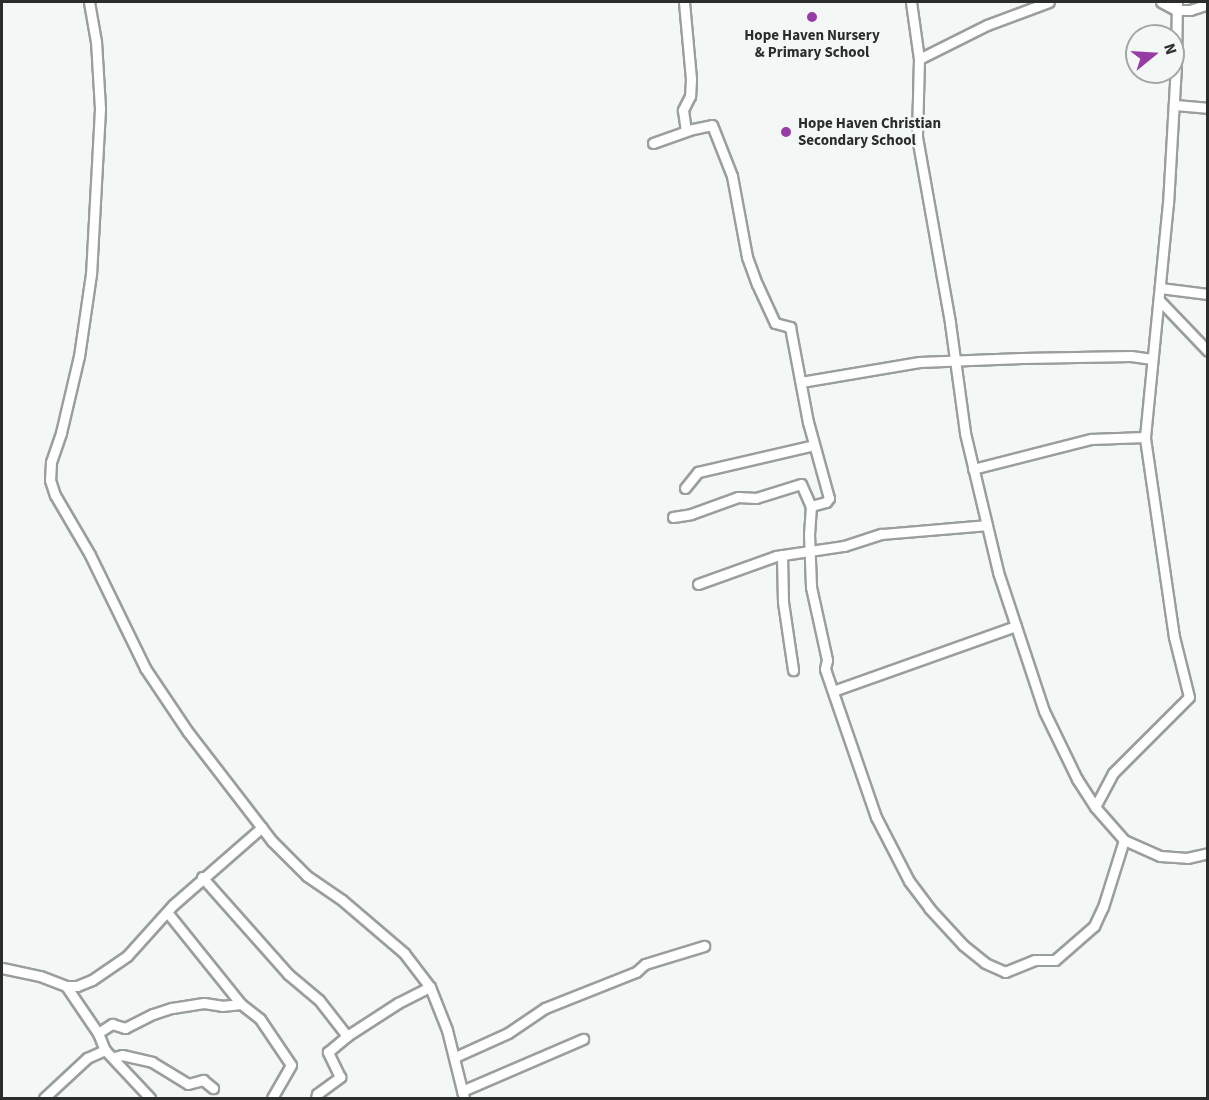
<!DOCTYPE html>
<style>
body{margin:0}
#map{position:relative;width:1209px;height:1100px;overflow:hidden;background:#f3f8f7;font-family:"Source Sans 3",sans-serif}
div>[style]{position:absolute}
.roads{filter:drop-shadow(2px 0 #9a9e9d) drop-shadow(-2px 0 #9a9e9d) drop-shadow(0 2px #9a9e9d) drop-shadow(0 -2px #9a9e9d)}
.street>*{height:9px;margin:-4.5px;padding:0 4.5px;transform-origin:4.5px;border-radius:4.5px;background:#fff}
.dots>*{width:16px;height:16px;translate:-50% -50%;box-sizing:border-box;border:3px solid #f3f8f7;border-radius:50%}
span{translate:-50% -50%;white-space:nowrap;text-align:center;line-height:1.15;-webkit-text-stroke:5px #f3f8f7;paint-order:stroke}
.poi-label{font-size:15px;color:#2b2d2d;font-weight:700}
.left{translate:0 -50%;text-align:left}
.frame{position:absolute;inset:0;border:3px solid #2b2d2d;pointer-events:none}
.north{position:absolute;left:1125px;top:24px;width:60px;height:60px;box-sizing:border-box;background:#f3f8f7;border:2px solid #a3a7a6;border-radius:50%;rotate:72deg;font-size:16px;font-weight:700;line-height:24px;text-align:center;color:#2b2d2d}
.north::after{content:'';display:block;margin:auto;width:21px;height:27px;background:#973ba5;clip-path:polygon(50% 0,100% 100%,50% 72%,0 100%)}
</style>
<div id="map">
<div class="roads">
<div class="street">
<i style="left:89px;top:2px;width:40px;rotate:80deg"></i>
<i style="left:96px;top:41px;width:68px;rotate:86.6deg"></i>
<i style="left:100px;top:109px;width:165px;rotate:93.1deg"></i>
<i style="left:91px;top:274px;width:83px;rotate:98.3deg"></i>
<i style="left:79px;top:356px;width:79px;rotate:103.2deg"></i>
<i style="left:61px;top:433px;width:31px;rotate:109deg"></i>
<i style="left:51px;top:462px;width:18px;rotate:93deg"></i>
<i style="left:50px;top:480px;width:16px;rotate:72deg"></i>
<i style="left:55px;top:495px;width:69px;rotate:59.7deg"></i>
<i style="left:90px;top:555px;width:126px;rotate:64deg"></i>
<i style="left:145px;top:668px;width:77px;rotate:56.1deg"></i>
<i style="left:188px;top:732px;width:138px;rotate:52.4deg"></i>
<i style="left:272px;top:841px;width:49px;rotate:45deg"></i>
<i style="left:307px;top:876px;width:42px;rotate:34.4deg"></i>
<i style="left:342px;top:900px;width:82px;rotate:40.5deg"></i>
<i style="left:404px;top:953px;width:43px;rotate:52.6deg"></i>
<i style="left:430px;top:987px;width:46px;rotate:68.4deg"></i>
<i style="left:447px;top:1030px;width:70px;rotate:76deg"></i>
<i style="left:684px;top:2px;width:77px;rotate:84.8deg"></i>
<i style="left:691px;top:79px;width:17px;rotate:93deg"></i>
<i style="left:690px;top:96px;width:16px;rotate:117deg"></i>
<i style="left:683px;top:110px;width:21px;rotate:82deg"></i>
<i style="left:911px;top:2px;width:58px;rotate:82deg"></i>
<i style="left:919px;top:59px;width:78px;rotate:91.5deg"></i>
<i style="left:917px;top:137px;width:189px;rotate:79.9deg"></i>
<i style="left:950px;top:323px;width:111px;rotate:82.2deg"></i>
<i style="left:965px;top:433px;width:143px;rotate:76.6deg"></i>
<i style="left:998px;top:572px;width:146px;rotate:71.7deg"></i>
<i style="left:1044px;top:711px;width:76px;rotate:64.1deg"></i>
<i style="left:1077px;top:779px;width:33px;rotate:57deg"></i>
<i style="left:1095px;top:807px;width:44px;rotate:48.7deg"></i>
<i style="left:1124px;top:840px;width:39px;rotate:24deg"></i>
<i style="left:1160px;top:856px;width:27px;rotate:4deg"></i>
<i style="left:1187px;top:858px;width:22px;rotate:-13deg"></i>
<i style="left:1161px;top:2px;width:17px;rotate:28deg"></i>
<i style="left:1176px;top:10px;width:14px"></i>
<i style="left:1190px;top:10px;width:19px;rotate:-18deg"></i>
<i style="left:919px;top:59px;width:76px;rotate:-26.6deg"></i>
<i style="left:987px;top:25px;width:66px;rotate:-20.4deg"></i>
<i style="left:1174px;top:105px;width:34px;rotate:5deg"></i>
<i style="left:653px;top:143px;width:42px;rotate:-19.3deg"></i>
<i style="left:693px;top:129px;width:19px;rotate:-12deg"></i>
<i style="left:712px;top:125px;width:55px;rotate:68.6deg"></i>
<i style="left:732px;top:176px;width:82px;rotate:79.5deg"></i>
<i style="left:747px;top:257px;width:29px;rotate:70deg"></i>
<i style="left:757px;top:284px;width:43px;rotate:65.2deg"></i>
<i style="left:775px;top:323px;width:16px;rotate:15deg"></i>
<i style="left:790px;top:327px;width:97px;rotate:79.3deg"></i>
<i style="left:808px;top:422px;width:79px;rotate:74.6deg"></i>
<i style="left:829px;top:498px;width:5px;rotate:127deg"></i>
<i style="left:826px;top:502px;width:16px;rotate:165deg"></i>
<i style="left:811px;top:506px;width:28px;rotate:94deg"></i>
<i style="left:809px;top:534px;width:53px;rotate:87.8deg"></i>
<i style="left:811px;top:587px;width:75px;rotate:77.6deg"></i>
<i style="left:827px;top:660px;width:9px;rotate:103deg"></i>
<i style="left:825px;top:669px;width:157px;rotate:71deg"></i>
<i style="left:876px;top:817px;width:72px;rotate:62.7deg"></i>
<i style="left:909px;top:881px;width:34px;rotate:53deg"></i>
<i style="left:929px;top:908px;width:50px;rotate:47.4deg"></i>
<i style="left:963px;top:945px;width:28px;rotate:39deg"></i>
<i style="left:985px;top:963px;width:22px;rotate:24deg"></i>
<i style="left:1005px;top:972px;width:32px;rotate:-22deg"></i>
<i style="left:1035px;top:960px;width:20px"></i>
<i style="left:1055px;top:960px;width:52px;rotate:-41.1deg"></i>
<i style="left:1094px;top:926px;width:21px;rotate:-65deg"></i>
<i style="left:1103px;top:907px;width:70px;rotate:-72.6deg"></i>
<i style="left:1160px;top:288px;width:48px;rotate:7.1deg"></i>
<i style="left:1160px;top:301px;width:69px;rotate:46.2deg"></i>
<i style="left:801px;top:382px;width:120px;rotate:-9.6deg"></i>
<i style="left:919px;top:362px;width:103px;rotate:-2.2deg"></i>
<i style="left:1022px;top:358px;width:109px;rotate:-1.1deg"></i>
<i style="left:1131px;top:356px;width:21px;rotate:8deg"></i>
<i style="left:973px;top:469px;width:122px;rotate:-14.3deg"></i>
<i style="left:1091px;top:439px;width:54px;rotate:-2.1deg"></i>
<i style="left:685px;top:488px;width:21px;rotate:-51deg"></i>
<i style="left:698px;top:472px;width:119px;rotate:-13.1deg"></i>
<i style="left:673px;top:517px;width:18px;rotate:-9deg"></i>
<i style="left:691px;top:514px;width:50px;rotate:-19.9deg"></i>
<i style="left:738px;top:497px;width:18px;rotate:3deg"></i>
<i style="left:756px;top:498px;width:47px;rotate:-17.3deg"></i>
<i style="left:801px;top:484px;width:24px;rotate:66deg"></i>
<i style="left:782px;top:555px;width:47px;rotate:88.8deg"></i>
<i style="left:783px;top:602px;width:69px;rotate:81.6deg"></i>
<i style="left:698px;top:584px;width:83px;rotate:-19.7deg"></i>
<i style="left:776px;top:556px;width:69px;rotate:-8.4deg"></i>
<i style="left:844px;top:546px;width:40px;rotate:-18deg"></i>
<i style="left:882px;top:534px;width:105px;rotate:-4.9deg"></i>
<i style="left:833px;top:691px;width:194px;rotate:-19.6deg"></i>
<i style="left:1095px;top:807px;width:38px;rotate:-62deg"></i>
<i style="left:1113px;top:773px;width:107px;rotate:-45deg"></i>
<i style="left:1189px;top:697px;width:62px;rotate:-104deg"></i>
<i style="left:1174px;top:637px;width:202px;rotate:-98.3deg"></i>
<i style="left:1145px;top:437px;width:234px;rotate:-84.4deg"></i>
<i style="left:1168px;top:204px;width:140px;rotate:-86.7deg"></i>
<i style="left:1176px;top:64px;width:62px;rotate:-89.1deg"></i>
<i style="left:202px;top:877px;width:130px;rotate:48.4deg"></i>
<i style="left:288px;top:974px;width:40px;rotate:40deg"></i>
<i style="left:319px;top:1000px;width:46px;rotate:52.1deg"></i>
<i style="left:167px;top:912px;width:118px;rotate:51.2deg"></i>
<i style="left:241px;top:1004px;width:24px;rotate:38deg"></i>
<i style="left:260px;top:1019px;width:55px;rotate:56deg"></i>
<i style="left:291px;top:1065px;width:38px;rotate:120deg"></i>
<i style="left:2px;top:968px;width:39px;rotate:12deg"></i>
<i style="left:40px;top:976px;width:28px;rotate:21deg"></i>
<i style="left:66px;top:986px;width:11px"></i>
<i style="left:77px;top:986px;width:16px;rotate:-22deg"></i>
<i style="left:92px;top:980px;width:42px;rotate:-34.4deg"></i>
<i style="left:127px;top:956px;width:69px;rotate:-48deg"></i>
<i style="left:173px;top:905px;width:118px;rotate:-41.2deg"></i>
<i style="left:66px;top:986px;width:57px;rotate:55.8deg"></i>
<i style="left:98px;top:1033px;width:18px;rotate:68deg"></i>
<i style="left:105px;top:1050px;width:66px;rotate:46.8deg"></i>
<i style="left:98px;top:1033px;width:17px;rotate:-33deg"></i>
<i style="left:112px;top:1024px;width:14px;rotate:17deg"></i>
<i style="left:125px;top:1028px;width:31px;rotate:-27deg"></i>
<i style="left:153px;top:1014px;width:20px;rotate:-18deg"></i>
<i style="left:172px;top:1008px;width:32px;rotate:-9deg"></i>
<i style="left:204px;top:1003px;width:18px;rotate:9deg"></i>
<i style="left:222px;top:1006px;width:19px;rotate:-6deg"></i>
<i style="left:114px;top:1057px;width:8px;rotate:-14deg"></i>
<i style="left:122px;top:1055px;width:31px;rotate:13deg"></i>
<i style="left:152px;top:1062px;width:42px;rotate:31.4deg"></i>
<i style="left:188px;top:1084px;width:16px;rotate:-15deg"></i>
<i style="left:203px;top:1080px;width:13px;rotate:39deg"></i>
<i style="left:455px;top:1057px;width:58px;rotate:-24.4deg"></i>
<i style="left:508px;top:1033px;width:45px;rotate:-34deg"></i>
<i style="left:545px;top:1008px;width:98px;rotate:-21.6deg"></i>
<i style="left:636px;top:972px;width:12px;rotate:-42deg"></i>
<i style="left:645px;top:964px;width:62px;rotate:-17deg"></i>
<i style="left:462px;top:1091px;width:132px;rotate:-23.3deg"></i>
<i style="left:44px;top:1098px;width:59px;rotate:-42.9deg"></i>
<i style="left:87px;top:1058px;width:20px;rotate:-24deg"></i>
<i style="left:316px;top:1098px;width:4px;rotate:-76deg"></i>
<i style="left:317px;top:1094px;width:29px;rotate:-36deg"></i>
<i style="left:340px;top:1077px;width:28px;rotate:-116deg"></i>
<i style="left:328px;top:1052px;width:25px;rotate:-40deg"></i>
<i style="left:347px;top:1036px;width:61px;rotate:-32.9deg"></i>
<i style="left:398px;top:1003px;width:36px;rotate:-27deg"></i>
</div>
</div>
<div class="dots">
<i style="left:812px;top:17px;background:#973ba5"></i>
<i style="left:786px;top:132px;background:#973ba5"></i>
</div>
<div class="poi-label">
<span style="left:812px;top:44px">Hope Haven Nursery<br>&amp; Primary School</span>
<span class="left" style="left:798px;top:132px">Hope Haven Christian<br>Secondary School</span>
</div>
<div class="frame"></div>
<div class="north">N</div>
</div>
